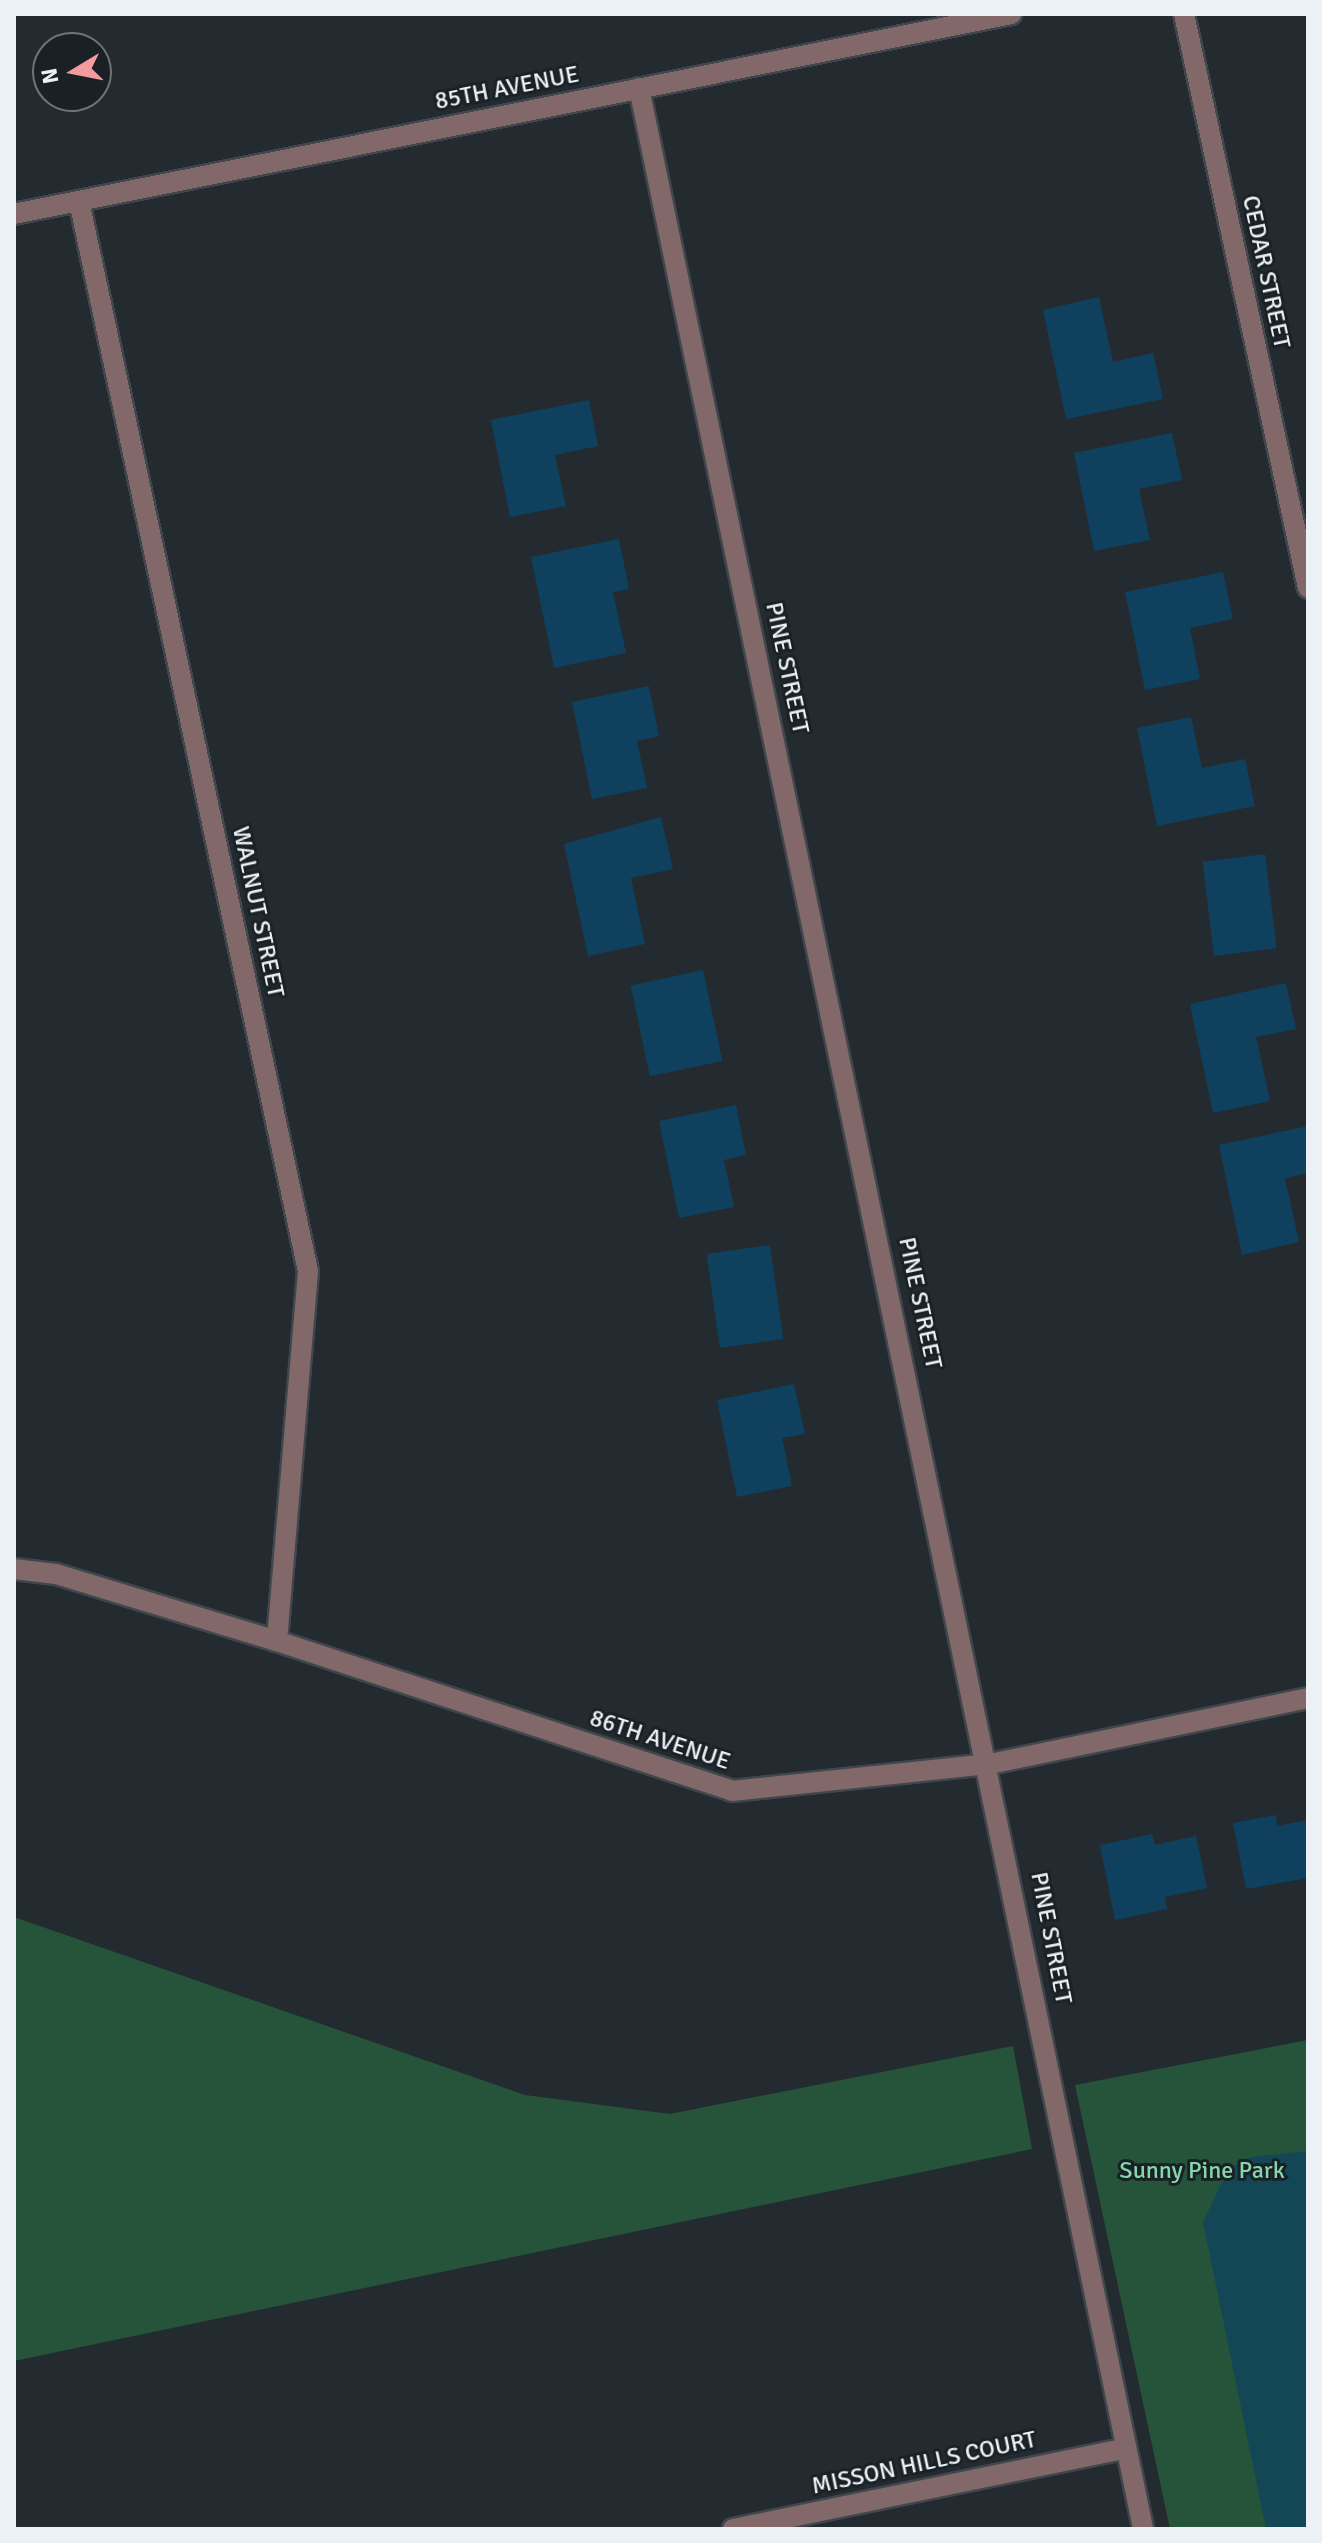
<!DOCTYPE html>
<style>
body{margin:0}
#map{position:relative;width:1322px;height:2543px;overflow:hidden;background:#232b30;font-family:Signika,sans-serif}
div>[style]{position:absolute}
.green>*{inset:0;background:#25543b}
.water>*{inset:0;background:#134756}
.building>*{inset:0;background:#0f415f;transform-origin:0 0}
.roads{filter:drop-shadow(2px 0 #3f474c) drop-shadow(-2px 0 #3f474c) drop-shadow(0 2px #3f474c) drop-shadow(0 -2px #3f474c)}
.minor>*{height:20px;margin:-10px;padding:0 10px;transform-origin:10px;border-radius:10px;background:#826869}
span{translate:-50% -50%;white-space:nowrap;text-align:center;line-height:1.15;-webkit-text-stroke:6px #1a2126;paint-order:stroke}
.street-label{font-size:24px;color:#ecf1f5}
.park-label{font-size:24px;color:#85d7aa}
.frame{position:absolute;inset:0;border:16px solid #ecf1f5;pointer-events:none}
.north{position:absolute;left:32px;top:32px;width:80px;height:80px;box-sizing:border-box;background:#1a2126;border:2px solid #6e7479;border-radius:50%;rotate:260deg;font-size:22px;font-weight:700;line-height:32px;text-align:center;color:#ecf1f5}
.north::after{content:'';display:block;margin:auto;width:28px;height:36px;background:#f59b9e;clip-path:polygon(50% 0,100% 100%,50% 72%,0 100%)}
</style>
<div id="map">
<div class="green">
<i style="clip-path:polygon(14px 1917px,525px 2095px,670px 2114px,1013px 2046px,1032px 2149px,14px 2361px)"></i>
<i style="clip-path:polygon(1308px 2040px,1308px 2529px,1170px 2529px,1075px 2085px)"></i>
</div>
<div class="water">
<i style="clip-path:polygon(1308px 2151px,1308px 2529px,1266px 2529px,1203px 2222px,1229px 2168px,1252px 2157px)"></i>
</div>
<div class="building">
<i style="clip-path:polygon(1099px 297px,1113px 362px,1153px 353px,1163px 399px,1066px 419px,1043px 310px)"></i>
<i style="clip-path:polygon(589px 400px,598px 446px,555px 455px,566px 506px,510px 517px,491px 420px)"></i>
<i style="clip-path:polygon(1172px 433px,1182px 480px,1139px 489px,1150px 540px,1094px 551px,1074px 453px)"></i>
<i style="clip-path:polygon(619px 539px,629px 589px,613px 592px,626px 653px,554px 668px,531px 557px)"></i>
<i style="clip-path:polygon(1223px 572px,1233px 619px,1190px 628px,1200px 679px,1145px 690px,1125px 592px)"></i>
<i style="clip-path:polygon(649px 686px,659px 736px,637px 741px,647px 788px,592px 799px,572px 702px)"></i>
<i style="clip-path:polygon(1191px 717px,1202px 768px,1245px 759px,1255px 806px,1157px 826px,1137px 728px)"></i>
<i style="clip-path:polygon(661px 817px,673px 869px,631px 878px,645px 944px,588px 956px,564px 844px)"></i>
<i style="left:1265px;top:854px;width:95px;height:63px;rotate:83deg"></i>
<i style="left:703px;top:970px;width:93px;height:74px;rotate:78deg"></i>
<i style="clip-path:polygon(1286px 983px,1296px 1029px,1256px 1037px,1270px 1101px,1213px 1113px,1190px 1004px)"></i>
<i style="clip-path:polygon(736px 1105px,746px 1155px,724px 1160px,734px 1207px,679px 1218px,659px 1121px)"></i>
<i style="clip-path:polygon(1308px 1126px,1308px 1173px,1285px 1178px,1299px 1242px,1242px 1255px,1219px 1145px)"></i>
<i style="left:770px;top:1245px;width:95px;height:64px;rotate:82deg"></i>
<i style="clip-path:polygon(794px 1384px,805px 1434px,782px 1438px,792px 1486px,737px 1497px,717px 1400px)"></i>
<i style="clip-path:polygon(1276px 1815px,1277px 1826px,1308px 1820px,1308px 1878px,1246px 1889px,1233px 1823px)"></i>
<i style="clip-path:polygon(1152px 1834px,1155px 1845px,1196px 1836px,1207px 1888px,1165px 1897px,1167px 1909px,1115px 1920px,1100px 1845px)"></i>
</div>
<div class="roads">
<div class="minor">
<i style="left:1184px;top:14px;width:587px;rotate:77.81deg"></i>
<i style="left:639px;top:88px;width:2492px;rotate:78.33deg"></i>
<i style="left:79px;top:201px;width:1094px;rotate:77.92deg"></i>
<i style="left:308px;top:1271px;width:371px;rotate:94.8deg"></i>
<i style="left:14px;top:214px;width:1017px;rotate:-11.34deg"></i>
<i style="left:14px;top:1569px;width:42px;rotate:6.8deg"></i>
<i style="left:56px;top:1574px;width:231px;rotate:16.9deg"></i>
<i style="left:277px;top:1641px;width:479px;rotate:18.2deg"></i>
<i style="left:732px;top:1791px;width:259px;rotate:-6deg"></i>
<i style="left:990px;top:1764px;width:325px;rotate:-11.7deg"></i>
<i style="left:733px;top:2529px;width:401px;rotate:-11.6deg"></i>
</div>
</div>
<div class="street-label">
<span style="left:507px;top:88px;rotate:-11deg">85TH AVENUE</span>
<span style="left:1266px;top:272px;rotate:78deg">CEDAR STREET</span>
<span style="left:787px;top:668px;rotate:78deg">PINE STREET</span>
<span style="left:258px;top:912px;rotate:78deg">WALNUT STREET</span>
<span style="left:920px;top:1303px;rotate:78deg">PINE STREET</span>
<span style="left:660px;top:1740px;rotate:18deg">86TH AVENUE</span>
<span style="left:1051px;top:1938px;rotate:79deg">PINE STREET</span>
<span style="left:924px;top:2463px;rotate:-12deg">MISSON HILLS COURT</span>
</div>
<div class="park-label">
<span style="left:1202px;top:2171px">Sunny Pine Park</span>
</div>
<div class="frame"></div>
<div class="north">N</div>
</div>
